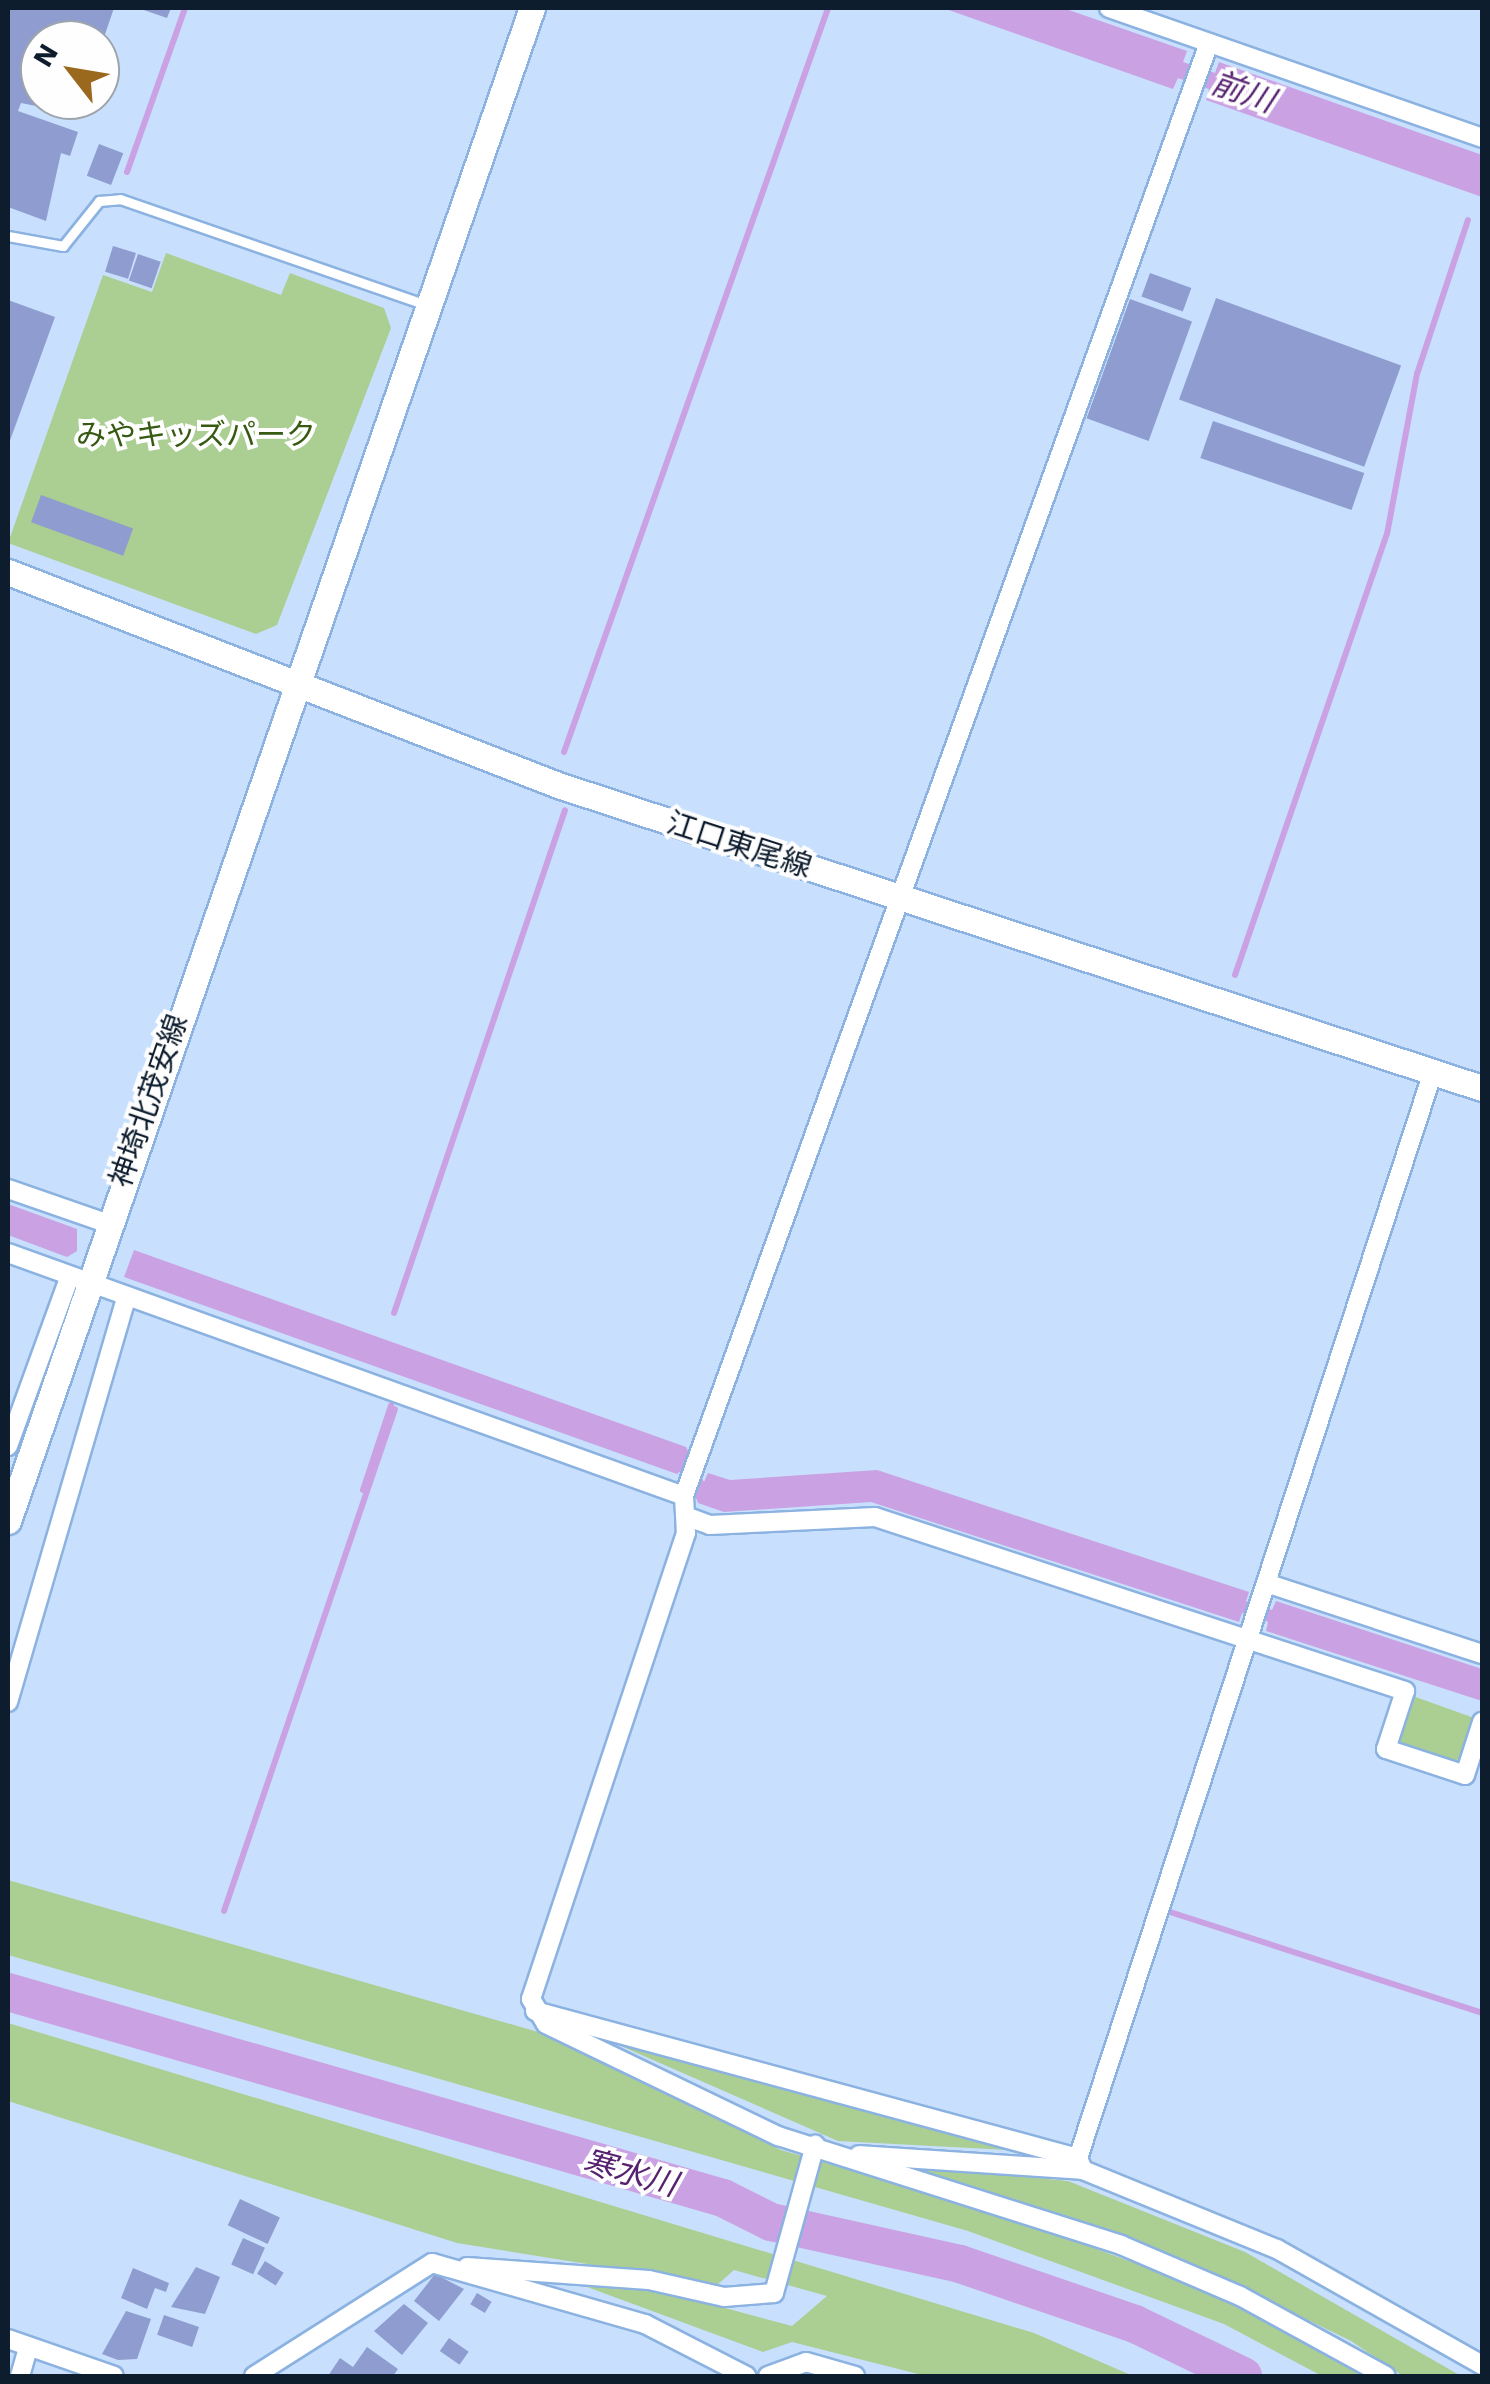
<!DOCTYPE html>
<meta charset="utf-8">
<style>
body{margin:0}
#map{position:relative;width:1490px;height:2384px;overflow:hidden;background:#c8e0fd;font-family:"Work Sans","Noto Sans JP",sans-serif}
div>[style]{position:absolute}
.green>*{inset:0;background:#abce92}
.water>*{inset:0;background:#caa1e3}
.stream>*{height:6px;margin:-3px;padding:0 3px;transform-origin:3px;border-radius:3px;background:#caa1e3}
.river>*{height:38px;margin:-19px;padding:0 19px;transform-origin:19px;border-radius:19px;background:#caa1e3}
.building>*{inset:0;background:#8e9cd0;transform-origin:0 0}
.roads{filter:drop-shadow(2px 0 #8bb2e0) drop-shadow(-2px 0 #8bb2e0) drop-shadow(0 2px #8bb2e0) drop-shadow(0 -2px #8bb2e0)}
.lane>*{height:9px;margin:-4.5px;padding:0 4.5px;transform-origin:4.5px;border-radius:4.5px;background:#fff}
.street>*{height:18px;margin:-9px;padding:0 9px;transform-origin:9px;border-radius:9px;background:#fff}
.secondary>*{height:25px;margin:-12.5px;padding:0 12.5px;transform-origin:12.5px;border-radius:12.5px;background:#fff}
span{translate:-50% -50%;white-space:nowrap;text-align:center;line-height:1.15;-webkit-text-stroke:8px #fefefe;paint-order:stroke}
.park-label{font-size:30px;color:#375a13}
.street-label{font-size:30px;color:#0e1d2e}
.water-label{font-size:32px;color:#56216f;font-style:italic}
.frame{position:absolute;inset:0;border:10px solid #0e1d2e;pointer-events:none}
.north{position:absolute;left:20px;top:20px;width:100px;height:100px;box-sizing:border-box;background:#fefefe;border:2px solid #9ea4ab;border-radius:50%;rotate:301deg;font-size:28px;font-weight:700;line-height:40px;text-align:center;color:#0e1d2e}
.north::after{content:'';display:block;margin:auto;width:35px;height:45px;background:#9a691d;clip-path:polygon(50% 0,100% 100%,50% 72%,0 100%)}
</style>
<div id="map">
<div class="green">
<i style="clip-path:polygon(166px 253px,281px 295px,290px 273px,384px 308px,391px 328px,277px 625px,256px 634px,8px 543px,103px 275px,152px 292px)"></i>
<i style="clip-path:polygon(1410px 1695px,1477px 1719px,1462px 1757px,1451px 1763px,1402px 1745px,1397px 1731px)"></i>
<i style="clip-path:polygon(8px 1880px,573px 2042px,781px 2150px,1000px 2213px,1220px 2295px,1369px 2376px,1322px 2376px,1224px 2324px,968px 2231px,8px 1955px)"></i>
<i style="clip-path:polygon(8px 2023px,1034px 2333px,1133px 2376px,926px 2376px,792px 2342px,763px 2352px,579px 2284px,662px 2291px,792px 2326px,827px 2296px,734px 2270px,717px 2285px,457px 2243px,8px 2101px)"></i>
<i style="clip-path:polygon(605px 2039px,1008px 2150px,838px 2141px)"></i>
<i style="clip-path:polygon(897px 2164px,1068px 2181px,1245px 2252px,1461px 2376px,1403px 2376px,1351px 2341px,1195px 2265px)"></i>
</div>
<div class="water">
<i style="clip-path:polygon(943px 8px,1063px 8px,1187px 51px,1183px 62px,1215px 73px,1219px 62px,1482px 155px,1482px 197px,1206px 100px,1209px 89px,1178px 78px,1173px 89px)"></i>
<i style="clip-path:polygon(8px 1204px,77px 1229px,77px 1251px,67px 1257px,8px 1235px)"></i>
<i style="clip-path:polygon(134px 1250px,686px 1447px,704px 1482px,708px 1473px,730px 1480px,877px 1470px,1249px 1592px,1246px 1601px,1272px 1610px,1276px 1601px,1482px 1669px,1482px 1701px,1266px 1631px,1268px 1622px,1242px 1613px,1239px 1622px,871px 1502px,724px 1512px,698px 1503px,684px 1468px,677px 1474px,124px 1277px)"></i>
</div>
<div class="stream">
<i style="left:127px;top:172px;width:174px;rotate:-70.5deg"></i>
<i style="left:564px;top:752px;width:789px;rotate:-70.46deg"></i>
<i style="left:1235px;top:975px;width:466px;rotate:-71deg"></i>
<i style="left:1387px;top:534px;width:163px;rotate:-79.4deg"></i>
<i style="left:1417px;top:374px;width:162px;rotate:-71.7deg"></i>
<i style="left:394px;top:1313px;width:531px;rotate:-71.22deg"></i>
<i style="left:363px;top:1490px;width:89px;rotate:-71.6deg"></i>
<i style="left:224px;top:1911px;width:530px;rotate:-71.19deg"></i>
<i style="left:1170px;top:1912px;width:328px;rotate:17.9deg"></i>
</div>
<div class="river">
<i style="left:8px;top:1992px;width:744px;rotate:16.07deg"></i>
<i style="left:723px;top:2198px;width:54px;rotate:26.6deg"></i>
<i style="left:771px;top:2222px;width:194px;rotate:12.5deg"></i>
<i style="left:960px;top:2264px;width:185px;rotate:18.9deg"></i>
<i style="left:1135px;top:2324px;width:120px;rotate:25.7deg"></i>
</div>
<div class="building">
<i style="clip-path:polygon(8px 8px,114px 8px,103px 40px,40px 40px,40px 100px,82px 100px,77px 114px,21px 103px,18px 111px,78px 132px,70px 156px,61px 153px,46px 221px,8px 207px)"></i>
<i style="clip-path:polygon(138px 8px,171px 8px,167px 18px)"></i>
<i style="left:99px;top:144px;width:26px;height:34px;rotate:21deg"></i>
<i style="left:113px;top:246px;width:24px;height:27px;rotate:17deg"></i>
<i style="left:138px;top:254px;width:24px;height:28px;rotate:19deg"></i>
<i style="left:1150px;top:273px;width:44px;height:25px;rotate:20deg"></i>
<i style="left:1216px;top:298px;width:197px;height:108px;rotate:20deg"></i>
<i style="left:1130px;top:299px;width:66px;height:127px;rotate:20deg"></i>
<i style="clip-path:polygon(8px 300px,55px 317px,8px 446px)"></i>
<i style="left:1213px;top:421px;width:160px;height:39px;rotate:19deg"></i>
<i style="left:41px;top:495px;width:98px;height:29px;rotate:20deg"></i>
<i style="left:240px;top:2199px;width:44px;height:29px;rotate:25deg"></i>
<i style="left:243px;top:2238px;width:24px;height:29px;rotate:24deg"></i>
<i style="left:265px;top:2261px;width:22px;height:15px;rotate:32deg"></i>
<i style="clip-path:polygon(196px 2267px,220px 2277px,205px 2314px,171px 2307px)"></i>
<i style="clip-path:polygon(133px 2268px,169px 2283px,166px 2292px,155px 2288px,147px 2309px,121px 2298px)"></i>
<i style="clip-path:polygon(435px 2274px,464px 2289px,439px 2321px,414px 2301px)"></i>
<i style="left:477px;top:2293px;width:17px;height:13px;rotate:31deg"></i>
<i style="clip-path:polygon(404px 2304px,428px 2323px,402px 2355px,374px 2331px)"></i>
<i style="clip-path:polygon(126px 2311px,151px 2319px,137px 2359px,118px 2360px,102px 2354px)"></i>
<i style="left:164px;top:2315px;width:37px;height:21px;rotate:19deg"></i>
<i style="left:449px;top:2338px;width:24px;height:16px;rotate:35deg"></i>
<i style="clip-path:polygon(367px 2347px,398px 2369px,393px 2376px,328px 2376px,340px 2358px,353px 2367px)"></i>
</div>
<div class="roads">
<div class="lane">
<i style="left:8px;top:236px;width:56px;rotate:10.3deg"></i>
<i style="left:63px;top:246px;width:58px;rotate:-51.3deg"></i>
<i style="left:99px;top:201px;width:21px;rotate:-5deg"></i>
<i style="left:120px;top:199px;width:322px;rotate:19.1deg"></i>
</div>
<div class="street">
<i style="left:1109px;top:8px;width:395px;rotate:19.2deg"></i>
<i style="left:1209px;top:43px;width:1545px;rotate:109.87deg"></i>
<i style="left:684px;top:1496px;width:37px;rotate:87deg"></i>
<i style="left:686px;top:1533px;width:491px;rotate:108.4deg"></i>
<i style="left:531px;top:1999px;width:29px;rotate:59deg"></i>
<i style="left:546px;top:2024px;width:258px;rotate:25.8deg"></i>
<i style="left:778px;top:2136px;width:360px;rotate:17.6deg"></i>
<i style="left:1121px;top:2245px;width:129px;rotate:23.2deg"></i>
<i style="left:1240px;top:2296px;width:166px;rotate:28.7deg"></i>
<i style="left:8px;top:1189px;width:104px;rotate:19.1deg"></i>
<i style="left:8px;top:1253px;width:718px;rotate:19.77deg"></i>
<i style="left:8px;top:1446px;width:181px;rotate:-70deg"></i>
<i style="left:688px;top:1517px;width:23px;rotate:20deg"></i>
<i style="left:710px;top:1525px;width:165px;rotate:-2.8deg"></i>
<i style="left:875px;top:1517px;width:558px;rotate:18.18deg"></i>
<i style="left:1405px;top:1691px;width:61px;rotate:108.1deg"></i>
<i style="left:1386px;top:1749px;width:83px;rotate:18.2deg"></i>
<i style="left:1465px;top:1775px;width:56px;rotate:-72.2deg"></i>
<i style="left:1266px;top:1583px;width:227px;rotate:18.2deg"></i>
<i style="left:8px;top:1702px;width:423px;rotate:-73.7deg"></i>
<i style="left:535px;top:2011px;width:563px;rotate:15.15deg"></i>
<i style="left:1078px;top:2158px;width:13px;rotate:67deg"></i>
<i style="left:1083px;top:2170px;width:209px;rotate:22.2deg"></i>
<i style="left:1277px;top:2249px;width:236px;rotate:29.5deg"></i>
<i style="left:859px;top:2155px;width:225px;rotate:3.8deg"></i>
<i style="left:1078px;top:2158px;width:1143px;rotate:-71.9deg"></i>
<i style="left:467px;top:2267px;width:182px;rotate:4.1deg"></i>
<i style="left:649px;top:2280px;width:77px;rotate:12.8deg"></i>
<i style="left:724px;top:2297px;width:50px;rotate:-4.6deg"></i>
<i style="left:774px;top:2293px;width:154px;rotate:-74.5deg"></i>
<i style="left:8px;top:2339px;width:112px;rotate:19.2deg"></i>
<i style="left:20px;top:2376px;width:25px;rotate:-74deg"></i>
<i style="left:254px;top:2376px;width:211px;rotate:-32.4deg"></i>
<i style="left:432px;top:2263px;width:222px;rotate:16deg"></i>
<i style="left:645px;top:2324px;width:114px;rotate:27.2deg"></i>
<i style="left:768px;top:2376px;width:40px;rotate:-20.2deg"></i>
<i style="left:806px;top:2362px;width:51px;rotate:15.9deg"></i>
</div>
<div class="secondary">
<i style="left:8px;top:572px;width:590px;rotate:21.17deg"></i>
<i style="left:558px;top:785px;width:972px;rotate:18.16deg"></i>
<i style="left:8px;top:1521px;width:1601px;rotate:-70.9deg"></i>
</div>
</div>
<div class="park-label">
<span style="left:196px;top:435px">みやキッズパーク</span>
</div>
<div class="street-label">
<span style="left:739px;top:845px;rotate:18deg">江口東尾線</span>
<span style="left:149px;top:1101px;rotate:-71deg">神埼北茂安線</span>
</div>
<div class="water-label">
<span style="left:1243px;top:92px;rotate:19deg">前川</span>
<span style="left:630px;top:2173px;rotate:15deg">寒水川</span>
</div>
<div class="frame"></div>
<div class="north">N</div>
</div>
